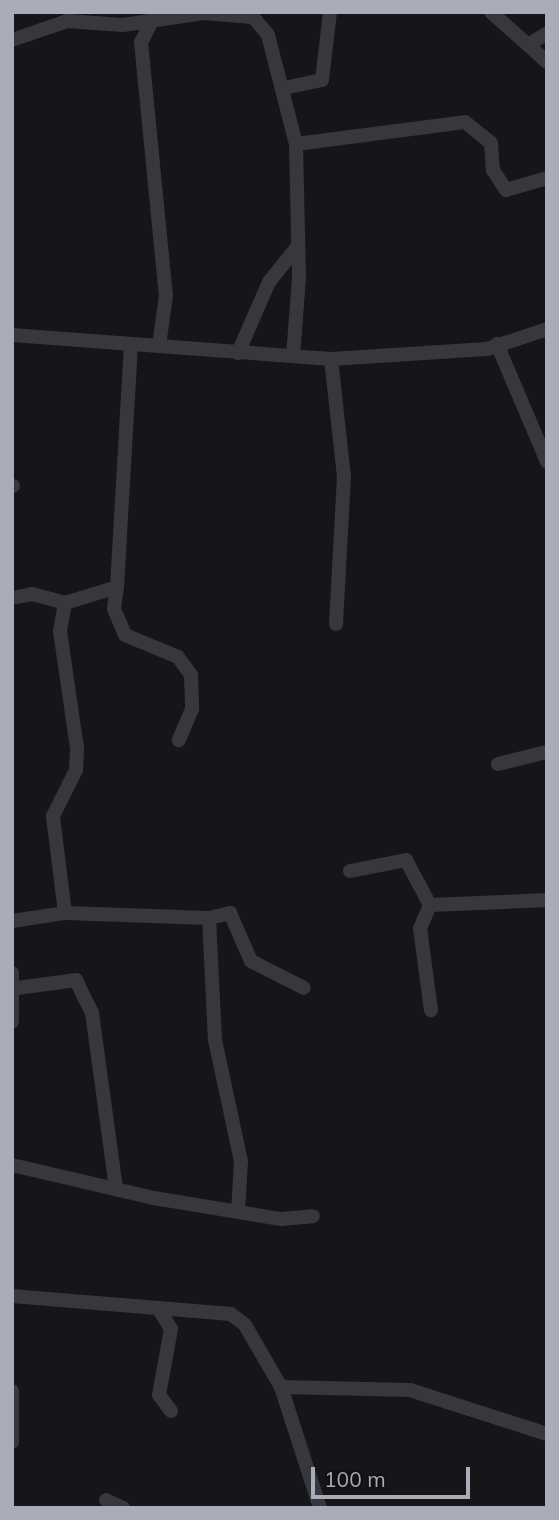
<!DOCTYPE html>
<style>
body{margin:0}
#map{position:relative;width:559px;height:1520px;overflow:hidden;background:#161618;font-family:Mulish,sans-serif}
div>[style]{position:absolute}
.minor>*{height:14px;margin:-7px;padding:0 7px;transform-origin:7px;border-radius:7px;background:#37383d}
span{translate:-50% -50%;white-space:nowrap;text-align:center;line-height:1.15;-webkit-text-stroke:7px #111113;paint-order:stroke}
.frame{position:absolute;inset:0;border:14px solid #a8adb8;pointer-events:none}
.scale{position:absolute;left:311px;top:1467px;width:159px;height:32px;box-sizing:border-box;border:4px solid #a8adb8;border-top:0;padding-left:9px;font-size:21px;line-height:24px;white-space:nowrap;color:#a8adb8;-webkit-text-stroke:5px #111113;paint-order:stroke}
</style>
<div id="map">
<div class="minor">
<i style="left:491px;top:12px;width:75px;rotate:41.8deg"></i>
<i style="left:155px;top:15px;width:30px;rotate:117deg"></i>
<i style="left:141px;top:42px;width:254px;rotate:84.4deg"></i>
<i style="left:166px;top:295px;width:51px;rotate:97.8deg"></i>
<i style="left:12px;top:40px;width:58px;rotate:-19.1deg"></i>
<i style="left:67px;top:21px;width:56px;rotate:4.1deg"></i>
<i style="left:123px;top:25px;width:81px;rotate:-8.5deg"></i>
<i style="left:203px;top:13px;width:50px;rotate:4.6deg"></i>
<i style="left:253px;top:17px;width:23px;rotate:50deg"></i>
<i style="left:268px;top:35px;width:113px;rotate:75.6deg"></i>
<i style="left:296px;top:144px;width:134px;rotate:88.7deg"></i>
<i style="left:299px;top:278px;width:78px;rotate:94.4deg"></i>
<i style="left:528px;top:45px;width:22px;rotate:-32deg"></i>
<i style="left:284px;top:88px;width:39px;rotate:-12deg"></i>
<i style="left:322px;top:80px;width:68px;rotate:-83.3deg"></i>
<i style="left:296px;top:144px;width:170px;rotate:-7.4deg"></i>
<i style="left:465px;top:122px;width:33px;rotate:39deg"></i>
<i style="left:491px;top:143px;width:27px;rotate:86deg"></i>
<i style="left:493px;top:170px;width:24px;rotate:57deg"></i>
<i style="left:506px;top:190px;width:43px;rotate:-16.3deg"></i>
<i style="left:12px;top:335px;width:320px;rotate:4.3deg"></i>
<i style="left:331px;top:359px;width:156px;rotate:-3.7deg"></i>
<i style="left:487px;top:349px;width:63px;rotate:-18.4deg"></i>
<i style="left:497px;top:344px;width:128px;rotate:67deg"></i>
<i style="left:238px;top:353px;width:77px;rotate:-66.4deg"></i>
<i style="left:269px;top:282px;width:45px;rotate:-51.3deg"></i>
<i style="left:331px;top:359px;width:118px;rotate:83.7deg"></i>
<i style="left:344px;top:476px;width:148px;rotate:93.1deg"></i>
<i style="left:12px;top:486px;width:1px"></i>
<i style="left:117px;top:587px;width:22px;rotate:98deg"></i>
<i style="left:114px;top:609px;width:28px;rotate:67deg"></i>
<i style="left:125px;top:635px;width:57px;rotate:22.5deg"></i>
<i style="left:178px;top:657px;width:22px;rotate:54deg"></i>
<i style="left:191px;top:675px;width:34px;rotate:88deg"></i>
<i style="left:192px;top:709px;width:34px;rotate:113deg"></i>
<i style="left:12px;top:598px;width:20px;rotate:-11deg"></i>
<i style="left:32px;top:594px;width:34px;rotate:15deg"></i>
<i style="left:65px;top:603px;width:54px;rotate:-17.1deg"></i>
<i style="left:117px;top:587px;width:243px;rotate:-86.7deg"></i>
<i style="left:498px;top:764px;width:50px;rotate:-13.8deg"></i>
<i style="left:350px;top:871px;width:57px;rotate:-11.1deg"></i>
<i style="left:406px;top:860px;width:51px;rotate:61.9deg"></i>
<i style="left:430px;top:905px;width:117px;rotate:-2.4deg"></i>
<i style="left:430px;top:905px;width:25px;rotate:113deg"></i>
<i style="left:420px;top:928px;width:83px;rotate:82.4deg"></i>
<i style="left:65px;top:913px;width:98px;rotate:-97.1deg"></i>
<i style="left:53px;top:816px;width:51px;rotate:-63.4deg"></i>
<i style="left:76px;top:770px;width:22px;rotate:-87deg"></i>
<i style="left:77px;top:748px;width:118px;rotate:-98.3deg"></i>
<i style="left:60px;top:631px;width:28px;rotate:-80deg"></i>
<i style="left:209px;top:918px;width:122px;rotate:87.2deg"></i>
<i style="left:215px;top:1040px;width:124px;rotate:77.9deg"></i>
<i style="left:241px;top:1161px;width:50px;rotate:93.4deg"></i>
<i style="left:12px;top:921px;width:54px;rotate:-8.6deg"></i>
<i style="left:65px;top:913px;width:144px;rotate:2deg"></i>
<i style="left:209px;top:918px;width:22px;rotate:-13deg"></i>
<i style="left:230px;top:913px;width:52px;rotate:66.4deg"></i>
<i style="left:251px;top:961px;width:59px;rotate:27deg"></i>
<i style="left:12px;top:973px;width:49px;rotate:90deg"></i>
<i style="left:17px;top:988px;width:60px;rotate:-7.7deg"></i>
<i style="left:76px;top:980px;width:14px;rotate:65deg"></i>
<i style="left:82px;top:993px;width:22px;rotate:63deg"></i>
<i style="left:92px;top:1013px;width:178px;rotate:82.2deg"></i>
<i style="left:12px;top:1165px;width:146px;rotate:13.1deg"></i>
<i style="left:154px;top:1198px;width:129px;rotate:9.4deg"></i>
<i style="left:281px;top:1219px;width:32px;rotate:-5deg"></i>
<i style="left:12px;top:1296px;width:146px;rotate:4.7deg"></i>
<i style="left:158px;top:1308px;width:25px;rotate:58deg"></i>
<i style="left:171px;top:1329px;width:67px;rotate:100.3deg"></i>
<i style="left:159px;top:1395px;width:20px;rotate:53deg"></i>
<i style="left:158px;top:1308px;width:73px;rotate:4.7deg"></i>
<i style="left:231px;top:1314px;width:18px;rotate:38deg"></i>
<i style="left:245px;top:1325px;width:72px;rotate:59.9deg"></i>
<i style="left:281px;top:1387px;width:127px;rotate:72.1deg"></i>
<i style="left:281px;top:1387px;width:129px;rotate:1.3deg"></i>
<i style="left:410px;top:1390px;width:144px;rotate:17.8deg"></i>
<i style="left:12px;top:1391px;width:51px;rotate:90deg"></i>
<i style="left:106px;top:1500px;width:19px;rotate:25deg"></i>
</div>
<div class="frame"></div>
<div class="scale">100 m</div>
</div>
